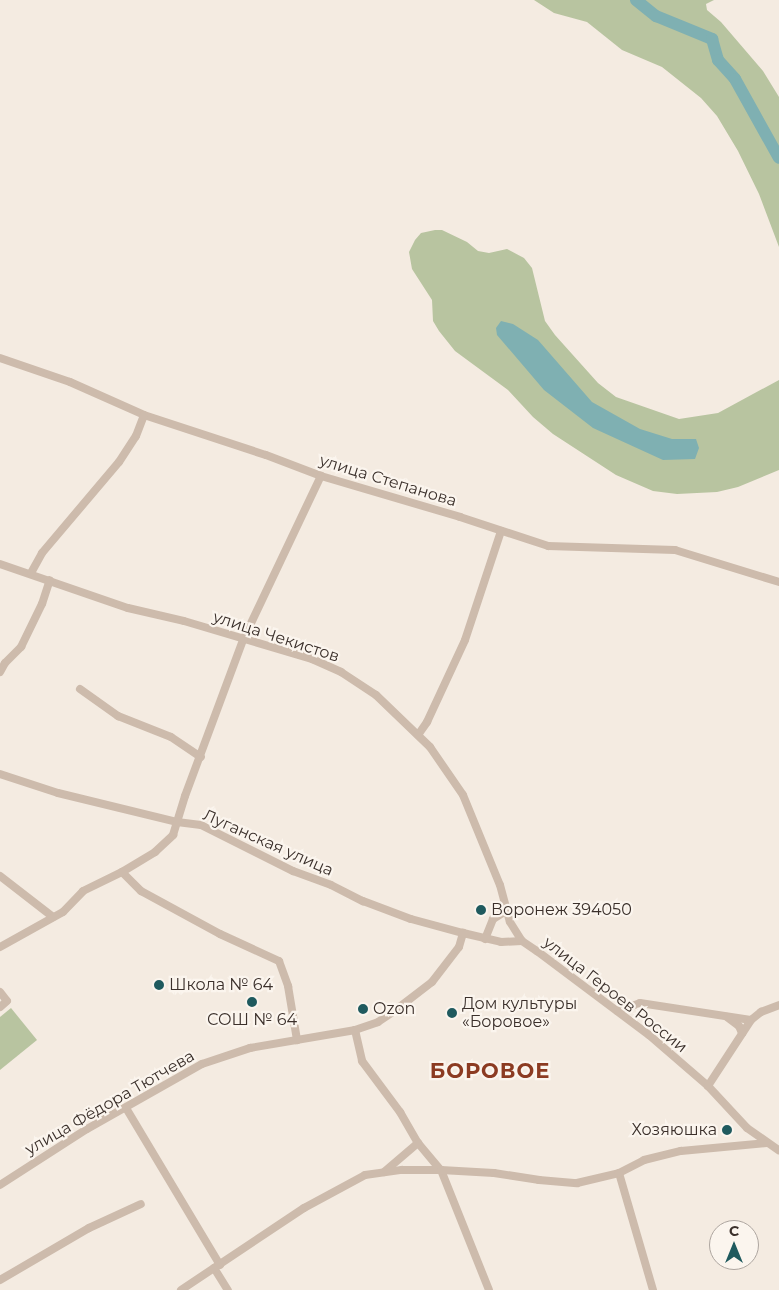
<!DOCTYPE html>
<meta charset="utf-8">
<style>
body{margin:0}
#map{position:relative;width:779px;height:1290px;overflow:hidden;background:#f4ebe1;font-family:Montserrat,sans-serif}
div>[style]{position:absolute}
.green>*{inset:0;background:#b8c4a0}
.water>*{inset:0;background:#7fb0b2}
.river>*{height:12px;margin:-6px;padding:0 6px;transform-origin:6px;border-radius:6px;background:#7fb0b2}
.minor>*{height:8px;margin:-4px;padding:0 4px;transform-origin:4px;border-radius:4px;background:#cdbbac}
.dots>*{width:14px;height:14px;translate:-50% -50%;box-sizing:border-box;border:2px solid #fbf5ee;border-radius:50%}
span{translate:-50% -50%;white-space:nowrap;text-align:center;line-height:1.15;-webkit-text-stroke:4.5px #fbf5ee;paint-order:stroke}
.street-label{font-size:16px;color:#3b302b}
.poi-label{font-size:16px;color:#3b302b}
.left{translate:0 -50%;text-align:left}
.right{translate:-100% -50%;text-align:right}
.district-label{font-size:21px;color:#8c3b22;font-weight:700;letter-spacing:1px}
.north{position:absolute;left:709px;top:1220px;width:50px;height:50px;box-sizing:border-box;background:#fbf5ee;border:1px solid #aea6a0;border-radius:50%;rotate:0deg;font-size:14px;font-weight:700;line-height:20px;text-align:center;color:#3b302b}
.north::after{content:'';display:block;margin:auto;width:18px;height:22px;background:#1f5a5e;clip-path:polygon(50% 0,100% 100%,50% 72%,0 100%)}
</style>
<div id="map">
<div class="green">
<i style="clip-path:polygon(534px 0,714px 0,706px 4px,707px 10px,721px 22px,763px 71px,779px 97px,779px 247px,759px 194px,738px 151px,717px 116px,701px 98px,662px 67px,622px 50px,587px 22px,554px 13px)"></i>
<i style="clip-path:polygon(435px 230px,442px 230px,467px 242px,478px 251px,489px 253px,507px 249px,524px 258px,532px 268px,545px 321px,555px 335px,598px 383px,616px 397px,679px 419px,718px 413px,779px 380px,779px 470px,738px 487px,717px 492px,677px 494px,653px 491px,616px 475px,553px 434px,533px 417px,508px 390px,455px 351px,439px 331px,433px 321px,432px 300px,412px 269px,409px 252px,415px 240px,421px 233px)"></i>
<i style="clip-path:polygon(11px 1008px,37px 1040px,0 1070px,0 1017px)"></i>
</div>
<div class="water">
<i style="clip-path:polygon(501px 321px,513px 324px,538px 340px,592px 402px,640px 429px,672px 439px,696px 439px,699px 448px,695px 459px,663px 460px,593px 428px,544px 390px,497px 335px,496px 328px)"></i>
</div>
<div class="river">
<i style="left:636px;top:0;width:26px;rotate:39deg"></i>
<i style="left:656px;top:16px;width:61px;rotate:22.3deg"></i>
<i style="left:712px;top:39px;width:22px;rotate:74deg"></i>
<i style="left:718px;top:60px;width:25px;rotate:48deg"></i>
<i style="left:735px;top:79px;width:90px;rotate:60.9deg"></i>
</div>
<div class="minor">
<i style="left:0;top:358px;width:74px;rotate:18.9deg"></i>
<i style="left:70px;top:382px;width:81px;rotate:24deg"></i>
<i style="left:144px;top:415px;width:128px;rotate:18.2deg"></i>
<i style="left:266px;top:455px;width:59px;rotate:20.9deg"></i>
<i style="left:321px;top:476px;width:145px;rotate:16.4deg"></i>
<i style="left:460px;top:517px;width:93px;rotate:18.2deg"></i>
<i style="left:548px;top:546px;width:127px;rotate:1.8deg"></i>
<i style="left:675px;top:550px;width:109px;rotate:17.1deg"></i>
<i style="left:0;top:564px;width:135px;rotate:19deg"></i>
<i style="left:128px;top:608px;width:57px;rotate:13.1deg"></i>
<i style="left:184px;top:621px;width:134px;rotate:16.5deg"></i>
<i style="left:312px;top:659px;width:32px;rotate:24deg"></i>
<i style="left:341px;top:672px;width:42px;rotate:33.3deg"></i>
<i style="left:376px;top:695px;width:75px;rotate:43.9deg"></i>
<i style="left:430px;top:747px;width:58px;rotate:55.5deg"></i>
<i style="left:463px;top:795px;width:97px;rotate:67.7deg"></i>
<i style="left:500px;top:885px;width:38px;rotate:75deg"></i>
<i style="left:510px;top:922px;width:22px;rotate:58deg"></i>
<i style="left:31px;top:573px;width:23px;rotate:-61deg"></i>
<i style="left:42px;top:553px;width:119px;rotate:-49.8deg"></i>
<i style="left:119px;top:462px;width:31px;rotate:-57deg"></i>
<i style="left:136px;top:436px;width:22px;rotate:-69deg"></i>
<i style="left:0;top:672px;width:10px;rotate:-61deg"></i>
<i style="left:5px;top:663px;width:23px;rotate:-45deg"></i>
<i style="left:21px;top:647px;width:48px;rotate:-64deg"></i>
<i style="left:42px;top:604px;width:25px;rotate:-72deg"></i>
<i style="left:80px;top:689px;width:47px;rotate:35.4deg"></i>
<i style="left:118px;top:716px;width:57px;rotate:21.6deg"></i>
<i style="left:171px;top:737px;width:36px;rotate:34deg"></i>
<i style="left:418px;top:735px;width:16px;rotate:-55deg"></i>
<i style="left:427px;top:722px;width:90px;rotate:-65.1deg"></i>
<i style="left:465px;top:640px;width:115px;rotate:-71.7deg"></i>
<i style="left:0;top:774px;width:61px;rotate:18.1deg"></i>
<i style="left:58px;top:793px;width:122px;rotate:13.7deg"></i>
<i style="left:177px;top:822px;width:24px;rotate:7deg"></i>
<i style="left:201px;top:825px;width:103px;rotate:26.6deg"></i>
<i style="left:293px;top:871px;width:40px;rotate:20.2deg"></i>
<i style="left:331px;top:885px;width:36px;rotate:27deg"></i>
<i style="left:363px;top:901px;width:51px;rotate:20.6deg"></i>
<i style="left:411px;top:919px;width:54px;rotate:15.1deg"></i>
<i style="left:122px;top:872px;width:27px;rotate:45deg"></i>
<i style="left:141px;top:891px;width:90px;rotate:28.6deg"></i>
<i style="left:220px;top:934px;width:65px;rotate:24.6deg"></i>
<i style="left:279px;top:961px;width:27px;rotate:70deg"></i>
<i style="left:288px;top:986px;width:55px;rotate:80.5deg"></i>
<i style="left:0;top:876px;width:67px;rotate:37.7deg"></i>
<i style="left:485px;top:939px;width:22px;rotate:-68deg"></i>
<i style="left:493px;top:919px;width:15px;rotate:-32deg"></i>
<i style="left:0;top:947px;width:72px;rotate:-29.1deg"></i>
<i style="left:63px;top:912px;width:29px;rotate:-46deg"></i>
<i style="left:83px;top:891px;width:43px;rotate:-26deg"></i>
<i style="left:122px;top:872px;width:39px;rotate:-31deg"></i>
<i style="left:155px;top:852px;width:25px;rotate:-43deg"></i>
<i style="left:173px;top:835px;width:41px;rotate:-72.9deg"></i>
<i style="left:185px;top:796px;width:166px;rotate:-69.6deg"></i>
<i style="left:243px;top:640px;width:182px;rotate:-64.6deg"></i>
<i style="left:0;top:992px;width:11px;rotate:52deg"></i>
<i style="left:7px;top:1001px;width:9px;rotate:139deg"></i>
<i style="left:617px;top:1011px;width:24px;rotate:-19deg"></i>
<i style="left:640px;top:1003px;width:112px;rotate:8.7deg"></i>
<i style="left:751px;top:1020px;width:79px;rotate:123.1deg"></i>
<i style="left:727px;top:1017px;width:15px;rotate:37deg"></i>
<i style="left:739px;top:1026px;width:8px;rotate:67deg"></i>
<i style="left:751px;top:1020px;width:13px;rotate:-39deg"></i>
<i style="left:761px;top:1012px;width:19px;rotate:-21deg"></i>
<i style="left:355px;top:1030px;width:32px;rotate:77deg"></i>
<i style="left:362px;top:1061px;width:64px;rotate:53.3deg"></i>
<i style="left:400px;top:1112px;width:36px;rotate:60deg"></i>
<i style="left:418px;top:1143px;width:35px;rotate:50deg"></i>
<i style="left:441px;top:1170px;width:129px;rotate:68.2deg"></i>
<i style="left:126px;top:1108px;width:183px;rotate:59.1deg"></i>
<i style="left:384px;top:1172px;width:45px;rotate:-40.5deg"></i>
<i style="left:619px;top:1173px;width:122px;rotate:73.8deg"></i>
<i style="left:0;top:1185px;width:103px;rotate:-32.8deg"></i>
<i style="left:87px;top:1129px;width:132px;rotate:-29.5deg"></i>
<i style="left:202px;top:1064px;width:51px;rotate:-18.4deg"></i>
<i style="left:250px;top:1048px;width:107px;rotate:-9.7deg"></i>
<i style="left:355px;top:1030px;width:24px;rotate:-19deg"></i>
<i style="left:378px;top:1022px;width:18px;rotate:-34deg"></i>
<i style="left:393px;top:1012px;width:49px;rotate:-37.6deg"></i>
<i style="left:432px;top:982px;width:44px;rotate:-52.4deg"></i>
<i style="left:459px;top:947px;width:15px;rotate:-74deg"></i>
<i style="left:463px;top:933px;width:39px;rotate:13deg"></i>
<i style="left:501px;top:942px;width:21px;rotate:-3deg"></i>
<i style="left:522px;top:941px;width:18px;rotate:34deg"></i>
<i style="left:537px;top:951px;width:140px;rotate:36.9deg"></i>
<i style="left:649px;top:1035px;width:78px;rotate:40.8deg"></i>
<i style="left:708px;top:1086px;width:57px;rotate:47.1deg"></i>
<i style="left:747px;top:1128px;width:39px;rotate:35deg"></i>
<i style="left:214px;top:1268px;width:26px;rotate:58deg"></i>
<i style="left:0;top:1280px;width:103px;rotate:-30.3deg"></i>
<i style="left:89px;top:1228px;width:57px;rotate:-24.8deg"></i>
<i style="left:181px;top:1290px;width:148px;rotate:-33.7deg"></i>
<i style="left:304px;top:1208px;width:69px;rotate:-28.4deg"></i>
<i style="left:365px;top:1175px;width:37px;rotate:-8deg"></i>
<i style="left:402px;top:1170px;width:39px"></i>
<i style="left:441px;top:1170px;width:53px;rotate:3.2deg"></i>
<i style="left:494px;top:1173px;width:46px;rotate:8.8deg"></i>
<i style="left:539px;top:1180px;width:38px;rotate:5deg"></i>
<i style="left:577px;top:1183px;width:43px;rotate:-13.4deg"></i>
<i style="left:619px;top:1173px;width:28px;rotate:-27deg"></i>
<i style="left:644px;top:1160px;width:38px;rotate:-14deg"></i>
<i style="left:681px;top:1151px;width:86px;rotate:-5.3deg"></i>
</div>
<div class="dots">
<i style="left:481px;top:910px;background:#1f5a5e"></i>
<i style="left:159px;top:985px;background:#1f5a5e"></i>
<i style="left:252px;top:1002px;background:#1f5a5e"></i>
<i style="left:363px;top:1009px;background:#1f5a5e"></i>
<i style="left:452px;top:1013px;background:#1f5a5e"></i>
<i style="left:727px;top:1130px;background:#1f5a5e"></i>
</div>
<div class="street-label">
<span style="left:388px;top:481px;rotate:17deg">улица Степанова</span>
<span style="left:276px;top:637px;rotate:18deg">улица Чекистов</span>
<span style="left:268px;top:843px;rotate:24deg">Луганская улица</span>
<span style="left:615px;top:995px;rotate:38deg">улица Героев России</span>
<span style="left:110px;top:1103px;rotate:-30deg">улица Фёдора Тютчева</span>
</div>
<div class="poi-label">
<span class="left" style="left:491px;top:910px">Воронеж 394050</span>
<span class="left" style="left:169px;top:985px">Школа № 64</span>
<span class="left" style="left:462px;top:1013px">Дом культуры<br>«Боровое»</span>
<span class="left" style="left:373px;top:1009px">Ozon</span>
<span style="left:252px;top:1020px">СОШ № 64</span>
<span class="right" style="left:717px;top:1130px">Хозяюшка</span>
</div>
<div class="district-label">
<span style="left:490px;top:1071px">БОРОВОЕ</span>
</div>
<div class="north">С</div>
</div>
